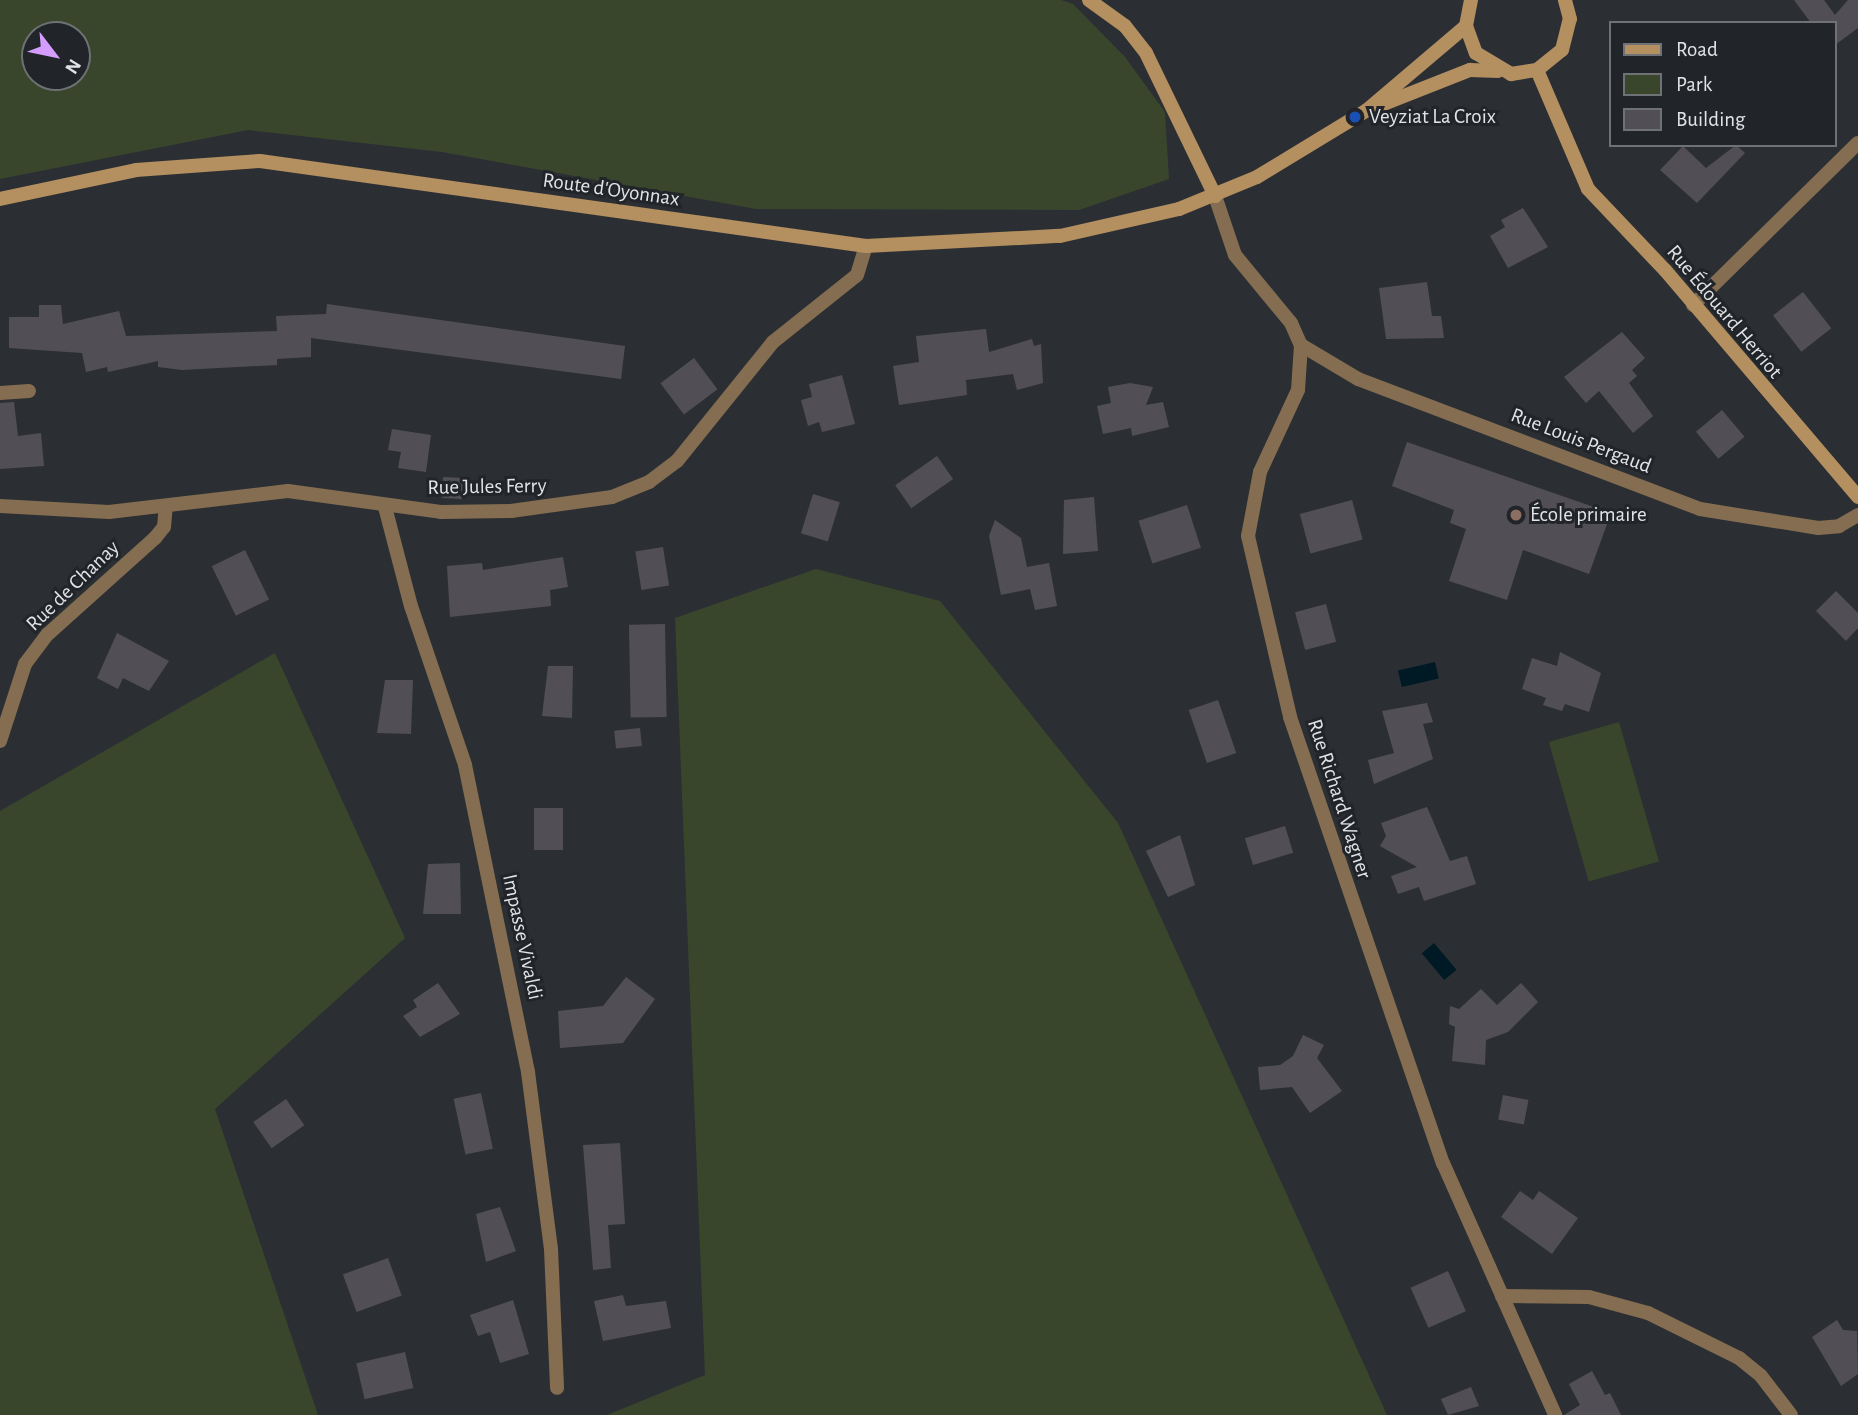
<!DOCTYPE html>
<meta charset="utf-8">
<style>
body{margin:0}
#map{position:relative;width:1858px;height:1415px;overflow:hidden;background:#2b2f33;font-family:"Alegreya Sans",sans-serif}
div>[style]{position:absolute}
.green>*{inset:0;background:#39462c;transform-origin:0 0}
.water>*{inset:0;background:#001a25;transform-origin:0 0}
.building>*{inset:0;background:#514f55;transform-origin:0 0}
.street>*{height:14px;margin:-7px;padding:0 7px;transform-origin:7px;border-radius:7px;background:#846d50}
.secondary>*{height:14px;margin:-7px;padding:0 7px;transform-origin:7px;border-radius:7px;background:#b48f60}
.dots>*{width:19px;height:19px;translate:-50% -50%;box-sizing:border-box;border:4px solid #212529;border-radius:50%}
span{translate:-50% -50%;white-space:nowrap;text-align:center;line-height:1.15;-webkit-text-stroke:6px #212529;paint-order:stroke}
.poi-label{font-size:21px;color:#e1e4e7}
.left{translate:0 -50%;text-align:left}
.street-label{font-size:21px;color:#e1e4e7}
.legend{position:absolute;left:1609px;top:21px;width:228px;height:126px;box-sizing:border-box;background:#212529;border:2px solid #6e7175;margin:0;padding:9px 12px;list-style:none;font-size:21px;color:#e1e4e7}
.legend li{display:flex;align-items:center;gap:14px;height:35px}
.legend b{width:35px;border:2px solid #6e7175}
.north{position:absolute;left:21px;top:21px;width:70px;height:70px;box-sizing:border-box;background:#212529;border:2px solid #6e7175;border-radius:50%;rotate:122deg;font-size:19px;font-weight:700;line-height:28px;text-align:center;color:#e1e4e7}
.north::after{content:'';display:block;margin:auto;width:24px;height:32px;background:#d49cfc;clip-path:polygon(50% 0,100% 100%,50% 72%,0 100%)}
</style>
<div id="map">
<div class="green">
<i style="clip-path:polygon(evenodd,0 0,1061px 0,1073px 4px,1125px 57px,1165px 112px,1169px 179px,1079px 210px,756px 209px,442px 152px,248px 130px,0 179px,0 0,35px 35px,77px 35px,77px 77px,35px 77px,35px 35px)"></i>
<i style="clip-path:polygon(816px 569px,940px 601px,1118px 823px,1387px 1415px,607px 1415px,705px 1375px,675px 618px)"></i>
<i style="clip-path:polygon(275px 653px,405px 938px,215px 1109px,318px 1415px,0 1415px,0 811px)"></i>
<i style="left:1619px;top:722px;width:145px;height:73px;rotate:74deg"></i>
</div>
<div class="water">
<i style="left:1435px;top:662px;width:17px;height:38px;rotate:77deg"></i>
<i style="left:1434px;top:943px;width:35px;height:16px;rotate:50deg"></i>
</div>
<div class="building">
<i style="clip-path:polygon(1794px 0,1824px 0,1835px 15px,1848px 0,1858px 0,1858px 28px,1835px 45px,1835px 23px,1811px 23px)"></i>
<i style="clip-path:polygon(1736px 145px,1745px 153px,1697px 203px,1660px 170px,1683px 146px,1706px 168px)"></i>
<i style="clip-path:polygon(1523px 208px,1548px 247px,1508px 268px,1490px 236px,1505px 227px,1501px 220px)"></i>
<i style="clip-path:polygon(1427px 282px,1432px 316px,1441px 316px,1444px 338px,1386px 339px,1379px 288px)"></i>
<i style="left:1803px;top:292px;width:46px;height:38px;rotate:52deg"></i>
<i style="clip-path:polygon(327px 304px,625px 346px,621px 379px,311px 338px,311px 357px,277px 359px,277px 365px,182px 370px,158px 367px,158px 361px,108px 372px,107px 367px,86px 372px,82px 353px,9px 348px,9px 317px,39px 317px,39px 305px,61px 305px,63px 324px,119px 311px,126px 336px,277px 331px,276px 316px,326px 314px)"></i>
<i style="clip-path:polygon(986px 329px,989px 352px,1032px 339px,1034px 346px,1041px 344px,1043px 383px,1017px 390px,1013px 374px,966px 380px,967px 395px,899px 405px,893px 366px,919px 362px,916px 336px)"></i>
<i style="clip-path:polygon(1622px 332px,1645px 358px,1632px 370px,1637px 376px,1629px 383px,1653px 416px,1633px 433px,1599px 391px,1586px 403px,1564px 377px)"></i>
<i style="left:694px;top:358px;width:39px;height:42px;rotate:53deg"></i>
<i style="clip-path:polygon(842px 375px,855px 424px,822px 432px,819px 422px,808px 426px,801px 400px,812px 397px,809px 384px)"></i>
<i style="clip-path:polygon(1130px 383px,1153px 387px,1146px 405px,1163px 402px,1169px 427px,1132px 436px,1131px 428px,1103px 434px,1097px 406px,1111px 403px,1108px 387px)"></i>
<i style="clip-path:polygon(14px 402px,18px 436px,41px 433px,44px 466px,0 469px,0 403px)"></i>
<i style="left:1722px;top:410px;width:35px;height:34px;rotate:50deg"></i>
<i style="clip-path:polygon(392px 429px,431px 435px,426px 472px,398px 468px,401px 452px,388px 450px)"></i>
<i style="clip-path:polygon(1407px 442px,1611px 513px,1589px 574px,1523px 550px,1507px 600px,1449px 581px,1466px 529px,1450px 523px,1454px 510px,1392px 486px)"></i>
<i style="left:937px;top:456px;width:28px;height:51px;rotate:55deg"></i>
<i style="left:443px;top:477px;width:20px;height:21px;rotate:3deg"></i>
<i style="left:813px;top:494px;width:28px;height:41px;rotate:17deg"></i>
<i style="clip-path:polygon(1094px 497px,1098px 551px,1063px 554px,1064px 500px)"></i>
<i style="left:1352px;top:500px;width:41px;height:54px;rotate:75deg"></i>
<i style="left:1187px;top:505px;width:45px;height:51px;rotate:72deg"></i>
<i style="clip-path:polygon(995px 520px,1021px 538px,1027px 567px,1049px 563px,1057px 606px,1035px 610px,1030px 589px,1001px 595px,989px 536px)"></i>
<i style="left:663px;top:547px;width:39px;height:28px;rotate:81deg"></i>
<i style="left:245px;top:550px;width:55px;height:37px;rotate:64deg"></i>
<i style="clip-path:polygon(563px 557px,568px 587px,550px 590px,551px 606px,450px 617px,447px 566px,482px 563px,483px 570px)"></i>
<i style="clip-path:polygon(1836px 591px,1858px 613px,1858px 628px,1846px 641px,1816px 611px)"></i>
<i style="left:1326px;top:604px;width:39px;height:32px;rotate:75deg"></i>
<i style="left:665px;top:624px;width:93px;height:36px;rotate:89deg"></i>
<i style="clip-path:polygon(117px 633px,169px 661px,149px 691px,123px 678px,118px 689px,97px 678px)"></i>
<i style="clip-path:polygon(1560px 652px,1601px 673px,1589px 712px,1565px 704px,1562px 711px,1543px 705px,1546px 698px,1522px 689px,1532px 658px,1557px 666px)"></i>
<i style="clip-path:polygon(548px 666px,573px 666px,572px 718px,542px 716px)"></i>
<i style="clip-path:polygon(385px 680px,413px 680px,411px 734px,377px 733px)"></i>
<i style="left:1218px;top:700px;width:56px;height:31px;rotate:71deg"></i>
<i style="clip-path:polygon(1427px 703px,1433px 722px,1423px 724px,1433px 759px,1374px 784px,1368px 760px,1394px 753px,1382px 711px)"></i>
<i style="left:640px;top:728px;width:18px;height:26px;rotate:84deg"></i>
<i style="clip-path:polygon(1427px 807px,1450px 861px,1467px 856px,1476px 884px,1424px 901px,1419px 887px,1398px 894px,1391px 876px,1417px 867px,1380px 846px,1386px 836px,1381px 823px)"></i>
<i style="left:534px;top:808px;width:29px;height:42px"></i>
<i style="left:1285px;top:826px;width:28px;height:42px;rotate:73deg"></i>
<i style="clip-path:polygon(1180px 835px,1195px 885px,1168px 897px,1146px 851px)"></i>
<i style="clip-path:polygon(460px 863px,461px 914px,423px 914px,428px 864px)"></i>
<i style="clip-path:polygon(626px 977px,655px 999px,623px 1043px,560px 1048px,558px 1011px,603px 1006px)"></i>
<i style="clip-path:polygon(438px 983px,460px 1014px,420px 1037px,403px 1016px,417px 1007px,413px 1000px)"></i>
<i style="clip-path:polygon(1521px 983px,1538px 1002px,1508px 1032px,1486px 1040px,1485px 1065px,1452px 1061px,1455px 1027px,1449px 1024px,1450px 1006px,1459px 1009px,1481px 989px,1497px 1005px)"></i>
<i style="clip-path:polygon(1303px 1035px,1324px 1045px,1317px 1058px,1342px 1091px,1310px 1113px,1292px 1087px,1260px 1090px,1258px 1067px,1280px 1065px,1293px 1056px)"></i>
<i style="left:481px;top:1093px;width:57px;height:28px;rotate:78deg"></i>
<i style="left:1503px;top:1095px;width:26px;height:25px;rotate:11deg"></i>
<i style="left:286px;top:1099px;width:32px;height:40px;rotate:55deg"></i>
<i style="clip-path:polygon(620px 1143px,625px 1224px,608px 1225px,611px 1268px,593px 1270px,583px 1145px)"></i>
<i style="clip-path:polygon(1520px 1191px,1533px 1200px,1539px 1191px,1578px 1218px,1552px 1254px,1501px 1217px)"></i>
<i style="clip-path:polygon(500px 1207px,516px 1251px,486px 1262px,476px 1214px)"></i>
<i style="left:388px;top:1258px;width:40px;height:48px;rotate:70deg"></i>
<i style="left:1448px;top:1271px;width:44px;height:41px;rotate:66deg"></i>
<i style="clip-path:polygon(623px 1295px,626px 1306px,666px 1301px,671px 1328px,603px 1341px,594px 1301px)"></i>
<i style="clip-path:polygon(513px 1300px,529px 1354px,500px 1363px,490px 1332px,478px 1336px,470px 1315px)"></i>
<i style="clip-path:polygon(1837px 1320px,1843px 1330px,1857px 1331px,1858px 1374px,1841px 1386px,1812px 1337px)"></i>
<i style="left:405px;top:1352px;width:37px;height:50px;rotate:77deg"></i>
<i style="clip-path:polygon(1592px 1371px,1605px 1395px,1610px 1393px,1621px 1415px,1564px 1415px,1580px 1405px,1569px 1384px)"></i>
<i style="clip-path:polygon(1471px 1387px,1479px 1406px,1448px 1415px,1441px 1399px)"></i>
</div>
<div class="street">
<i style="left:1215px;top:196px;width:62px;rotate:71.3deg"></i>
<i style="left:1235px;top:255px;width:88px;rotate:50.5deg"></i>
<i style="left:1291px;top:323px;width:24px;rotate:66deg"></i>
<i style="left:1301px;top:345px;width:45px;rotate:93.8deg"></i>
<i style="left:1298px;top:390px;width:90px;rotate:114.9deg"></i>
<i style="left:1260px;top:472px;width:65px;rotate:100.6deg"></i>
<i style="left:1248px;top:536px;width:186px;rotate:76.9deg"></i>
<i style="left:1290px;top:717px;width:472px;rotate:71.1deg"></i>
<i style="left:1443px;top:1163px;width:276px;rotate:66deg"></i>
<i style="left:1693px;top:305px;width:231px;rotate:-44.5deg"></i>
<i style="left:1301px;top:345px;width:66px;rotate:30.8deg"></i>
<i style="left:1358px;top:379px;width:366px;rotate:20.8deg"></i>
<i style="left:1700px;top:509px;width:120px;rotate:9.1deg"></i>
<i style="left:1818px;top:528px;width:21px;rotate:-5deg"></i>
<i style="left:1839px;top:526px;width:22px;rotate:-30deg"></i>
<i style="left:0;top:393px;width:29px;rotate:-4deg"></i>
<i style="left:0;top:506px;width:109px;rotate:3.2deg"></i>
<i style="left:109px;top:512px;width:180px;rotate:-6.7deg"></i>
<i style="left:288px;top:491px;width:154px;rotate:7.8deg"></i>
<i style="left:441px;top:512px;width:70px;rotate:-0.8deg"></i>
<i style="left:511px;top:511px;width:102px;rotate:-7.9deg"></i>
<i style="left:612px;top:497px;width:40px;rotate:-22deg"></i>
<i style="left:649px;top:482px;width:35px;rotate:-37deg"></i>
<i style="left:677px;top:461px;width:153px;rotate:-51.1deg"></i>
<i style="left:773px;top:342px;width:107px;rotate:-38.6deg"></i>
<i style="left:857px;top:275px;width:30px;rotate:-73deg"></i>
<i style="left:385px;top:507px;width:102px;rotate:75.3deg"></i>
<i style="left:411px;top:606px;width:168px;rotate:71.2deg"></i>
<i style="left:465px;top:765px;width:313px;rotate:78.4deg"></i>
<i style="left:528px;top:1072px;width:178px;rotate:82.6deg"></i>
<i style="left:551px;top:1249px;width:139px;rotate:87.5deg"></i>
<i style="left:0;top:741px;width:81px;rotate:-72deg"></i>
<i style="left:25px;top:664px;width:38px;rotate:-53deg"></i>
<i style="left:48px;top:634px;width:144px;rotate:-41.9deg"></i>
<i style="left:155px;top:538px;width:14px;rotate:-51deg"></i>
<i style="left:164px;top:527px;width:21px;rotate:-85deg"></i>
<i style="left:1502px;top:1296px;width:87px;rotate:0.7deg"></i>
<i style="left:1589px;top:1297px;width:61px;rotate:15.2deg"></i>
<i style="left:1648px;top:1313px;width:102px;rotate:26.3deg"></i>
<i style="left:1739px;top:1358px;width:28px;rotate:39deg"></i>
<i style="left:1761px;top:1376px;width:49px;rotate:52.4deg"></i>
</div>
<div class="secondary">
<i style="left:1089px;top:0;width:44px;rotate:35.8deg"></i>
<i style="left:1125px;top:26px;width:34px;rotate:52deg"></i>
<i style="left:1146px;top:53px;width:159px;rotate:64.2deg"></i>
<i style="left:1471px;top:0;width:26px;rotate:101deg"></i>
<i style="left:1466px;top:26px;width:29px;rotate:70deg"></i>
<i style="left:1476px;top:53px;width:41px;rotate:31deg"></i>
<i style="left:1511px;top:74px;width:26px;rotate:-9deg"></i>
<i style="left:1537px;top:70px;width:32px;rotate:-39deg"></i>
<i style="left:1562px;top:50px;width:32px;rotate:-76deg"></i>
<i style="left:1570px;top:19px;width:20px;rotate:-105deg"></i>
<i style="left:1537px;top:70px;width:129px;rotate:66.8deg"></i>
<i style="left:1588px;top:189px;width:112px;rotate:46.5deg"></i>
<i style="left:1665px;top:270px;width:298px;rotate:49.6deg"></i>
<i style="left:1381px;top:105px;width:96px;rotate:-21.5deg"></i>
<i style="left:1470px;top:70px;width:28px;rotate:2deg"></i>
<i style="left:0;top:199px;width:139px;rotate:-12deg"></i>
<i style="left:136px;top:170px;width:124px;rotate:-4.2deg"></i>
<i style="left:260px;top:161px;width:612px;rotate:7.98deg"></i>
<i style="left:866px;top:246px;width:194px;rotate:-3deg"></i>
<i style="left:1060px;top:236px;width:122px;rotate:-12.8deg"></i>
<i style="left:1179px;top:209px;width:84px;rotate:-22.3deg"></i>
<i style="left:1257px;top:177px;width:129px;rotate:-31.3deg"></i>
<i style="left:1367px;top:110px;width:130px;rotate:-40.3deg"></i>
</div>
<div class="dots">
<i style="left:1355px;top:117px;background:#1a4fb4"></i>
<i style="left:1516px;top:515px;background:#8d6e63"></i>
</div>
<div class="poi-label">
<span class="left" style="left:1369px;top:117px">Veyziat La Croix</span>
<span class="left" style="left:1530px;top:515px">École primaire</span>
</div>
<div class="street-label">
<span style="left:611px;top:190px;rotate:8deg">Route d'Oyonnax</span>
<span style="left:1724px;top:312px;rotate:50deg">Rue Édouard Herriot</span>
<span style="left:1581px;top:441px;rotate:21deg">Rue Louis Pergaud</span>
<span style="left:487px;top:487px;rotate:-1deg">Rue Jules Ferry</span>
<span style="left:73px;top:586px;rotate:-44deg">Rue de Chanay</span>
<span style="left:1339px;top:799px;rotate:72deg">Rue Richard Wagner</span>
<span style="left:522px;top:937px;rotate:78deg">Impasse Vivaldi</span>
</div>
<ul class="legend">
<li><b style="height:9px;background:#b48f60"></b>Road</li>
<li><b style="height:19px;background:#39462c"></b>Park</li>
<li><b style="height:19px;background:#514f55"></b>Building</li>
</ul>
<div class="north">N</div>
</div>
